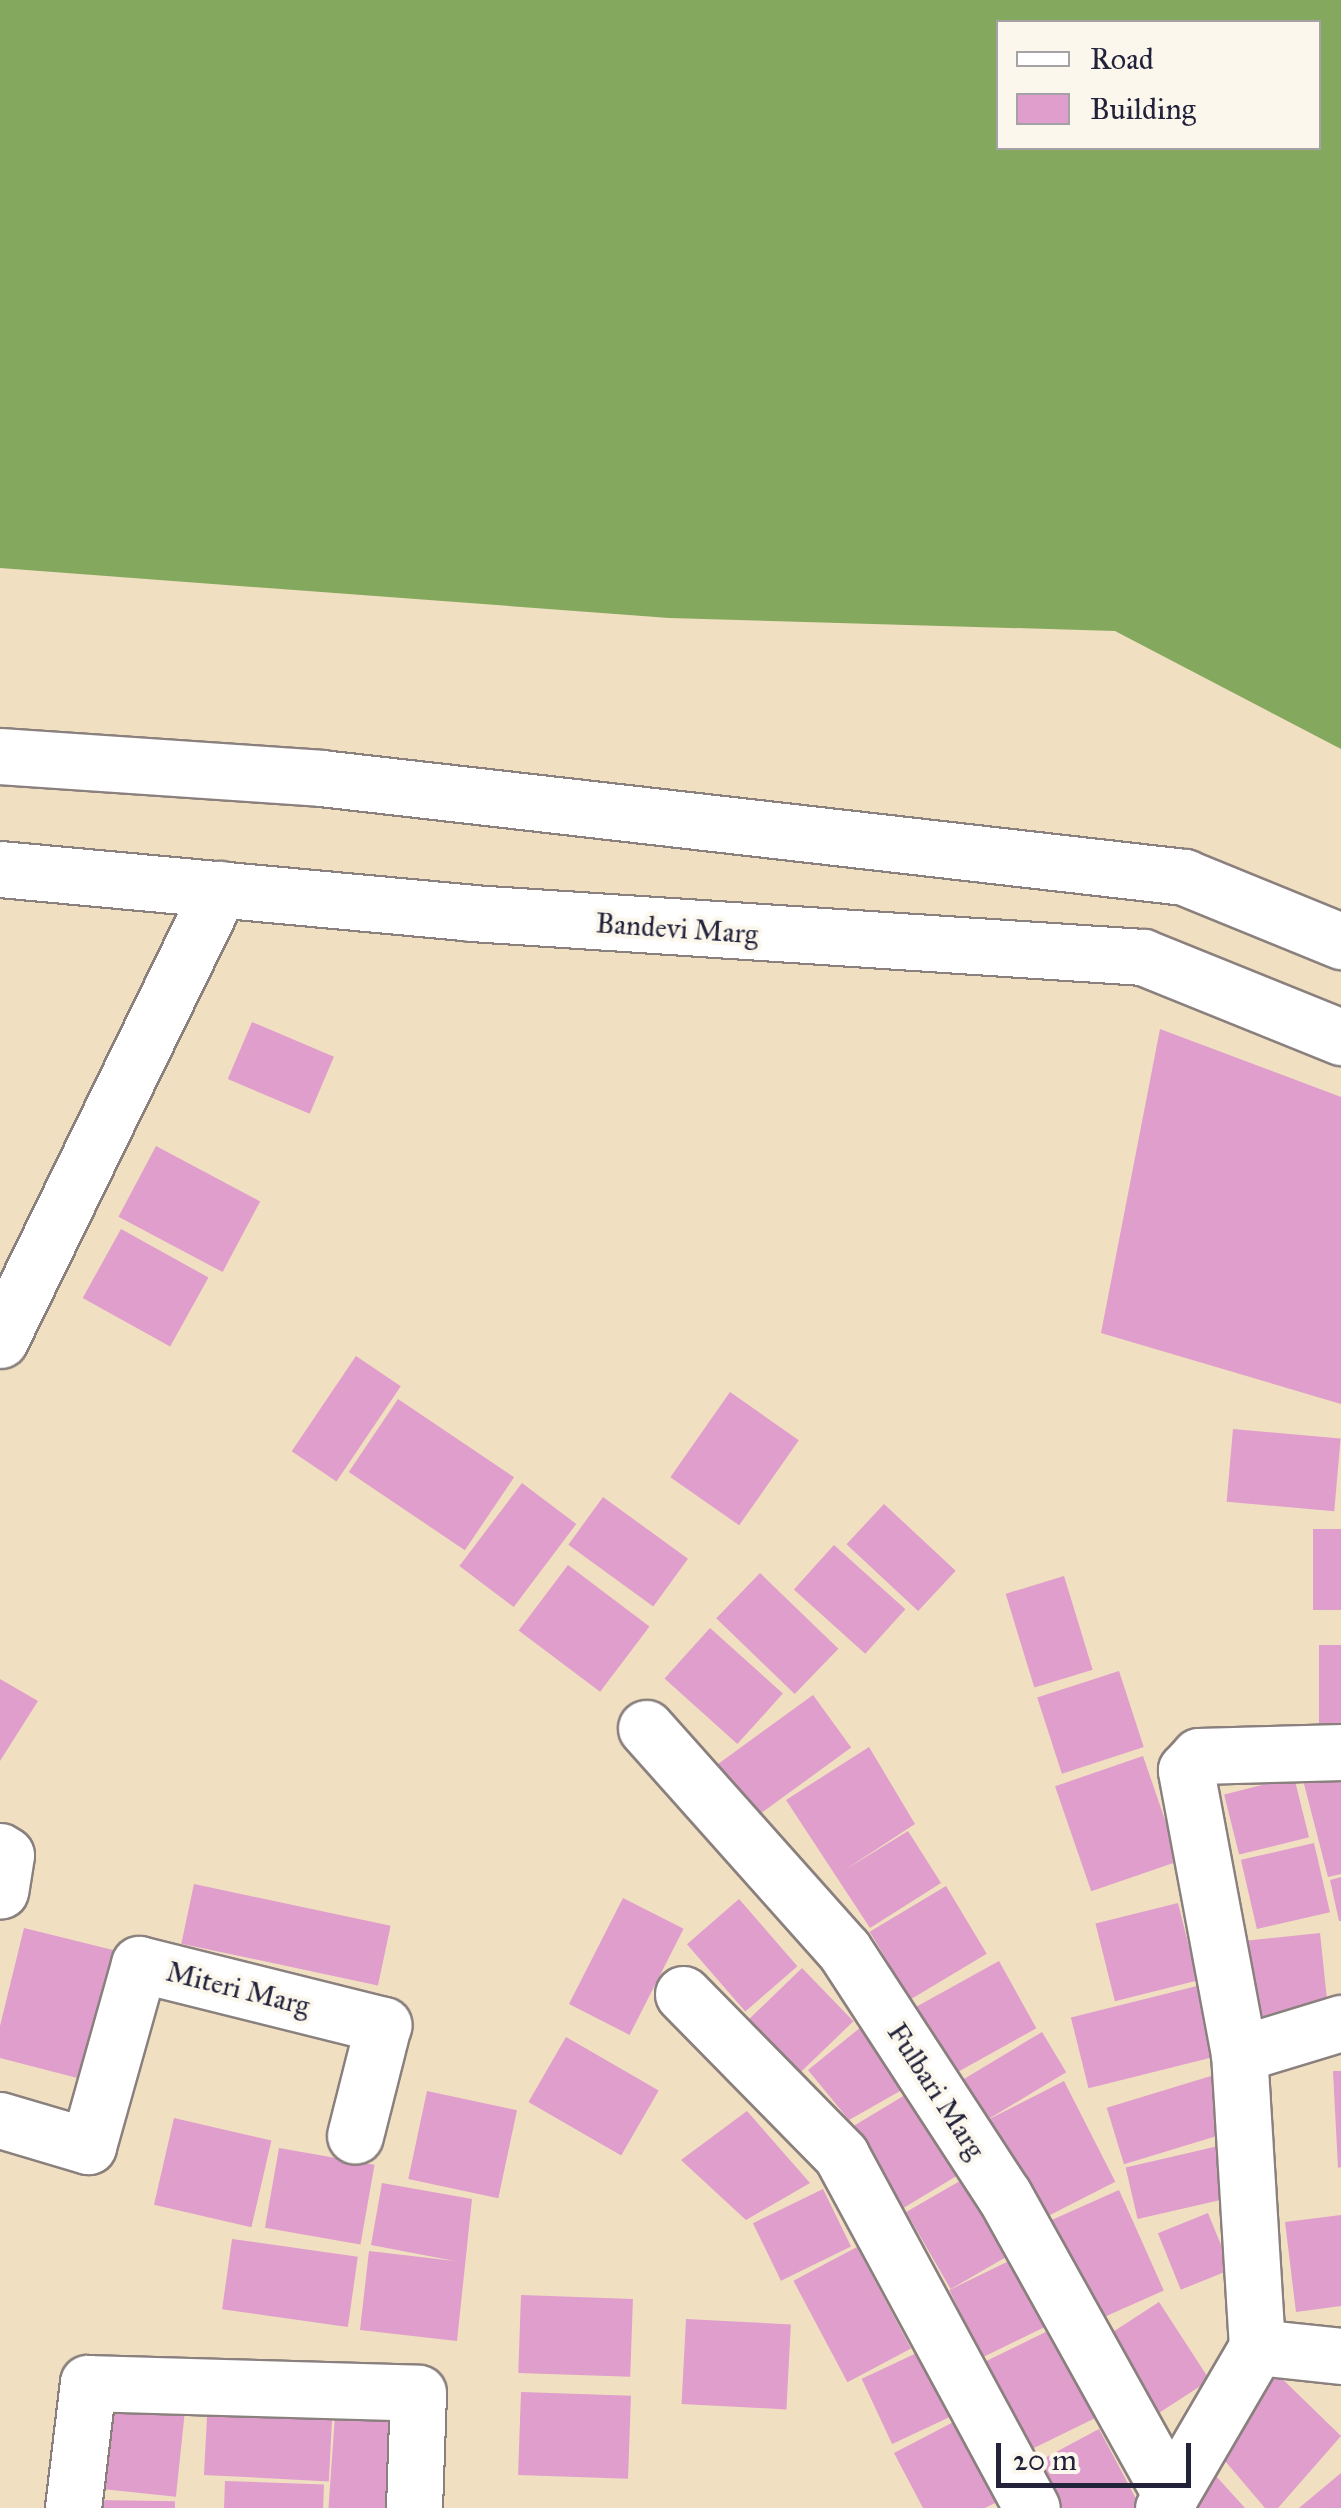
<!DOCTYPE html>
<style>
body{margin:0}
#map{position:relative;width:1341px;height:2508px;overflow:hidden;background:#f1dfc1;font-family:"IM FELL Great Primer",serif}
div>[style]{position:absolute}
.forest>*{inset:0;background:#84a95e}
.building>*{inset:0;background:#df9ecc;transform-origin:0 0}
.roads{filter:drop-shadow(2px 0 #8a807e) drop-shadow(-2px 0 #8a807e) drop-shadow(0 2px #8a807e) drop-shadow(0 -2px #8a807e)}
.minor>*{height:55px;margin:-27.5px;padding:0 27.5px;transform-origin:27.5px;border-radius:27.5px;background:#fff}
span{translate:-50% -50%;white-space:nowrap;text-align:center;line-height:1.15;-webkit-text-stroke:8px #fbf7ec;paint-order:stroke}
.street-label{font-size:28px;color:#22223b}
.legend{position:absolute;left:996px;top:20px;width:325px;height:130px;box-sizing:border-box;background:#fbf7ec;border:2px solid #a4a2a5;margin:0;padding:12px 18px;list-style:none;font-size:30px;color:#22223b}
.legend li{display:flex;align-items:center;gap:20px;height:50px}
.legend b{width:50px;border:2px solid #a4a2a5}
.scale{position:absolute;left:996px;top:2443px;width:195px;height:45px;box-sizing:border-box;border:5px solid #22223b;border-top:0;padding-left:12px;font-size:30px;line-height:35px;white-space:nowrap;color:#22223b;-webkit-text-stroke:8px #fbf7ec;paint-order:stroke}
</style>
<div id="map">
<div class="forest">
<i style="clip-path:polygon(evenodd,0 0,1341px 0,1341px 749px,1115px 631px,669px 618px,0 568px,0 0,998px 22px,1318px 22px,1318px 148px,998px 148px,998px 22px)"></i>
</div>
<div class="building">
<i style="left:252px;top:1022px;width:89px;height:62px;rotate:23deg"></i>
<i style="clip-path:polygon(1160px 1029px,1341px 1097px,1341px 1404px,1101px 1333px)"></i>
<i style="left:156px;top:1146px;width:118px;height:80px;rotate:28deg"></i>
<i style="left:121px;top:1229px;width:100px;height:79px;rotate:29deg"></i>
<i style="left:356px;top:1356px;width:54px;height:115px;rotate:34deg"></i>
<i style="left:730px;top:1392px;width:84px;height:104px;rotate:35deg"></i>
<i style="left:398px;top:1399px;width:140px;height:88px;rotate:34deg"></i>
<i style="left:1233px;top:1429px;width:108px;height:73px;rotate:5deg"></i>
<i style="left:522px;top:1483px;width:68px;height:104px;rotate:37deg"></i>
<i style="left:603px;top:1497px;width:105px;height:59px;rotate:36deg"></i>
<i style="left:884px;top:1504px;width:98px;height:55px;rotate:43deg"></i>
<i style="left:1313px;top:1529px;width:28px;height:81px"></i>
<i style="left:834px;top:1545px;width:96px;height:60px;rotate:42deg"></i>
<i style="left:568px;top:1565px;width:102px;height:82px;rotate:37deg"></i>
<i style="left:760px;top:1573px;width:109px;height:63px;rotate:44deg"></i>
<i style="left:1064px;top:1576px;width:98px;height:61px;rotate:73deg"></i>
<i style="left:710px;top:1628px;width:98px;height:68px;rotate:42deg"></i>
<i style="left:1341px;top:1645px;width:80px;height:22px;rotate:90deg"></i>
<i style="left:1119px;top:1671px;width:80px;height:86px;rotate:72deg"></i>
<i style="clip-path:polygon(0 1679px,38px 1701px,0 1761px)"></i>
<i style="left:813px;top:1695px;width:65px;height:119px;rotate:54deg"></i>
<i style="clip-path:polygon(869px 1747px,915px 1824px,843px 1871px,908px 1831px,941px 1883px,870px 1928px,786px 1800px)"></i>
<i style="left:1143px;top:1756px;width:111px;height:93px;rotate:71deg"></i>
<i style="left:1294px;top:1777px;width:62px;height:72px;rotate:76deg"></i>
<i style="clip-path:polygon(1303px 1780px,1341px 1780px,1341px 1874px,1328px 1877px)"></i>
<i style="left:1314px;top:1843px;width:71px;height:75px;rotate:77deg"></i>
<i style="clip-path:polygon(1341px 1877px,1341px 1921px,1339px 1921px,1330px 1880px)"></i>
<i style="left:194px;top:1884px;width:201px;height:61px;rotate:12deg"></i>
<i style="left:946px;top:1886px;width:79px;height:89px;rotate:59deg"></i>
<i style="left:623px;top:1898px;width:68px;height:119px;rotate:27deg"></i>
<i style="left:739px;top:1899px;width:89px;height:69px;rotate:49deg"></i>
<i style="left:1178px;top:1903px;width:80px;height:85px;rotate:76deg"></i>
<i style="clip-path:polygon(24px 1928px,121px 1952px,89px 2081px,0 2058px,0 2026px)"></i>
<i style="left:1320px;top:1933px;width:87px;height:72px;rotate:84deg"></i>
<i style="left:999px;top:1961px;width:77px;height:95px;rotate:61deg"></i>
<i style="left:802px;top:1968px;width:74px;height:76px;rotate:46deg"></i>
<i style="left:1197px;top:1986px;width:73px;height:130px;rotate:76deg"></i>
<i style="clip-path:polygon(877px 2014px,916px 2082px,849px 2120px,808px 2070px)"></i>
<i style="left:1042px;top:2032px;width:47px;height:94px;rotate:59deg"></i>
<i style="left:566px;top:2037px;width:107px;height:75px;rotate:30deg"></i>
<i style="clip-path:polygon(1333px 2071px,1341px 2071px,1341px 2167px,1338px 2168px)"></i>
<i style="left:1211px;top:2076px;width:59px;height:109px;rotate:73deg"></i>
<i style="left:1064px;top:2081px;width:113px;height:86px;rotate:63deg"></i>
<i style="left:920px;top:2086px;width:96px;height:78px;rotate:59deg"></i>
<i style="left:427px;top:2091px;width:92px;height:90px;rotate:12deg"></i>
<i style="clip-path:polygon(747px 2111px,810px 2183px,746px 2220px,681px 2160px)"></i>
<i style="left:174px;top:2118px;width:100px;height:89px;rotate:13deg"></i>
<i style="left:1227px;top:2144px;width:53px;height:104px;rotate:77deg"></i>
<i style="left:279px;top:2148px;width:97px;height:81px;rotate:10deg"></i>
<i style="left:972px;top:2174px;width:89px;height:76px;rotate:60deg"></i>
<i style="clip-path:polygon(382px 2183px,472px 2199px,457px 2341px,360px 2330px,369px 2251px,455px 2261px,371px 2245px)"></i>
<i style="left:823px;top:2189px;width:64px;height:78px;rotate:64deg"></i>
<i style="left:1119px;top:2190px;width:110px;height:86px;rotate:66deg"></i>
<i style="left:1208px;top:2213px;width:61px;height:54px;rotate:68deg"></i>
<i style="clip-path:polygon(1341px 2215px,1341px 2306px,1296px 2312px,1285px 2222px)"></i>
<i style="left:232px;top:2239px;width:127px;height:71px;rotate:8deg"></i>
<i style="left:857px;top:2247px;width:115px;height:72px;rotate:62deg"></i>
<i style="left:1015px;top:2258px;width:75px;height:73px;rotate:64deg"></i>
<i style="left:521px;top:2295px;width:112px;height:78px;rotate:2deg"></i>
<i style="left:1159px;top:2302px;width:93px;height:72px;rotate:57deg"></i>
<i style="left:686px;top:2319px;width:105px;height:85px;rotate:3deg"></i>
<i style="left:1056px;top:2327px;width:99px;height:78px;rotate:64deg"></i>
<i style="left:936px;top:2344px;width:72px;height:82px;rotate:65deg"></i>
<i style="clip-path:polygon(1270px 2367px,1341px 2436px,1278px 2508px,1265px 2508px,1214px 2448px)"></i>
<i style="left:521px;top:2392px;width:110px;height:83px;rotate:2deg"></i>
<i style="left:208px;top:2398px;width:125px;height:77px;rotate:3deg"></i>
<i style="left:106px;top:2406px;width:79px;height:83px;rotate:6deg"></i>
<i style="left:335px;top:2415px;width:79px;height:93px;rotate:4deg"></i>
<i style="clip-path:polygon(965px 2416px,1007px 2497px,985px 2508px,923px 2508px,894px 2453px)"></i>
<i style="clip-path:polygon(1099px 2429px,1141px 2508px,1050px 2508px,1028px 2467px)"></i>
<i style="clip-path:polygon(1341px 2473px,1341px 2508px,1299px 2508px)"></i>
<i style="clip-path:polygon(1215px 2475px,1245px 2508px,1197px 2508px)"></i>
<i style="left:225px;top:2481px;width:99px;height:27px;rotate:2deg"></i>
<i style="left:97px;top:2500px;width:78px;height:8px;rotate:1deg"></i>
</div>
<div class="roads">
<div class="minor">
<i style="left:0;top:756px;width:322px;rotate:3.9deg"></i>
<i style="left:321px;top:778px;width:869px;rotate:6.54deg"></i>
<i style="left:1184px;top:877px;width:170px;rotate:22.2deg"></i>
<i style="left:0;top:869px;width:474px;rotate:5.3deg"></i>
<i style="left:472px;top:913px;width:672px;rotate:3.75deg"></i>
<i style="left:1143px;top:957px;width:214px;rotate:22deg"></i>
<i style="left:0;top:1340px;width:502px;rotate:-64deg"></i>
<i style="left:646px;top:1728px;width:297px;rotate:48.3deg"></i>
<i style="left:844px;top:1950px;width:293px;rotate:56.9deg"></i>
<i style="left:1004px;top:2195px;width:343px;rotate:60.9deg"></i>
<i style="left:0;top:1851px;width:7px;rotate:34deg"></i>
<i style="left:6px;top:1855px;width:36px;rotate:99deg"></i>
<i style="left:683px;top:1994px;width:226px;rotate:45.5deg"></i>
<i style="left:841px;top:2155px;width:401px;rotate:61.6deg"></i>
<i style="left:1239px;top:2054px;width:107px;rotate:-16.9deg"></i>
<i style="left:0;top:2120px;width:92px;rotate:16.5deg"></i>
<i style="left:88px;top:2146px;width:189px;rotate:-74.3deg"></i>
<i style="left:139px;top:1964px;width:252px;rotate:14deg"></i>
<i style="left:383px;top:2025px;width:114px;rotate:104.2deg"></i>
<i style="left:1257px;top:2347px;width:84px;rotate:6.1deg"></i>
<i style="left:73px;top:2508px;width:126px;rotate:-83.2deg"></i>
<i style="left:88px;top:2383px;width:330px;rotate:1.7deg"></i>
<i style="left:418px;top:2393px;width:115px;rotate:92deg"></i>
<i style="left:1163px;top:2508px;width:186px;rotate:-59.7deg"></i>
<i style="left:1257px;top:2347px;width:294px;rotate:-93.5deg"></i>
<i style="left:1239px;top:2054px;width:289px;rotate:-100.6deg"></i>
<i style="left:1186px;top:1770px;width:19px;rotate:-47deg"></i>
<i style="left:1199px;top:1756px;width:142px;rotate:-1.6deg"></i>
</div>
</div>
<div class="street-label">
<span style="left:677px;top:929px;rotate:4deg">Bandevi Marg</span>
<span style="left:238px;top:1989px;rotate:14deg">Miteri Marg</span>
<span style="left:936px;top:2091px;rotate:57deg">Fulbari Marg</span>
</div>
<ul class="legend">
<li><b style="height:12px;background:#fff"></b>Road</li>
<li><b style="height:28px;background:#df9ecc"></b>Building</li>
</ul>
<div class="scale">20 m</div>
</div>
